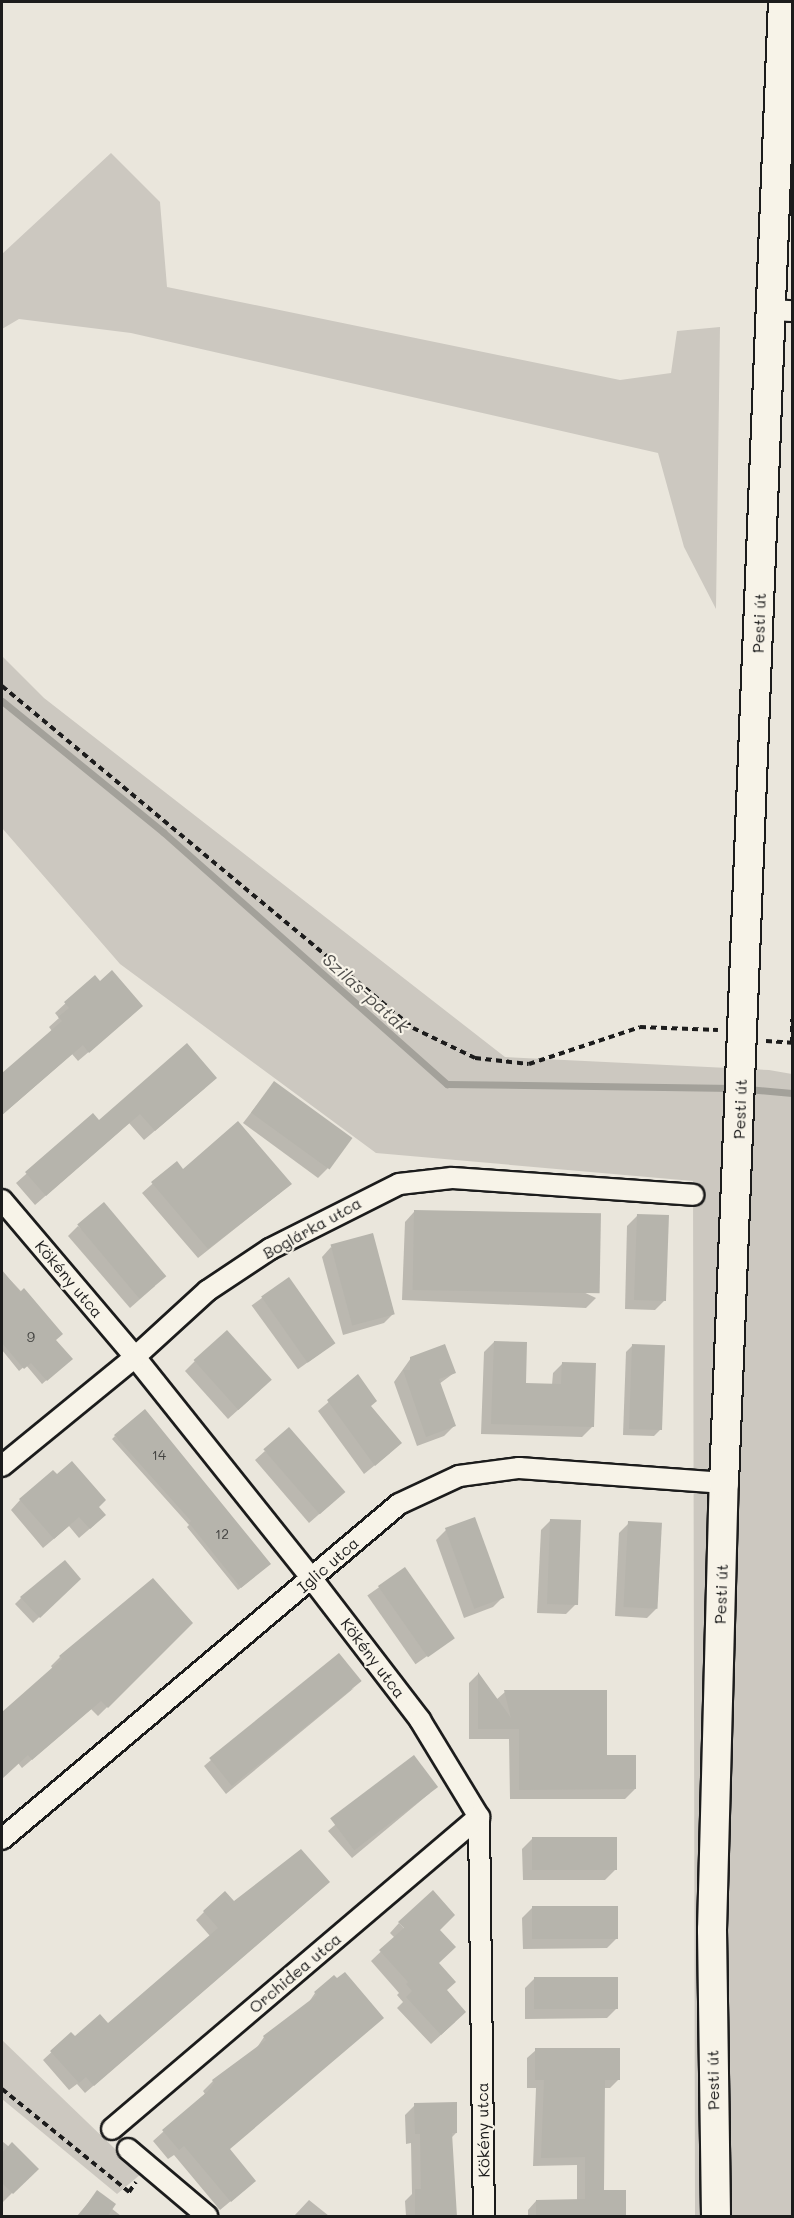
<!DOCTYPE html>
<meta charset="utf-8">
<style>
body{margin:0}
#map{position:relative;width:794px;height:2218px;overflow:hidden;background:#eae6dc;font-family:Mali,sans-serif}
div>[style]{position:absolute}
.green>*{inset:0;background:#ccc8c0}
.shadow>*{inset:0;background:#0003;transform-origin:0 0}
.stream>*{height:7px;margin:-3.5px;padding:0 3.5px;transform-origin:3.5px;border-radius:3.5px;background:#a3a19a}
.building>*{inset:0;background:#b6b4ac;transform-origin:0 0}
.path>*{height:4px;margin-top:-2px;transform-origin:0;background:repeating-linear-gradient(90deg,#1c1c1c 0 6px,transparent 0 10.5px)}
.roads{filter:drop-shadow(2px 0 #1c1c1c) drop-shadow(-2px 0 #1c1c1c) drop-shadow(0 2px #1c1c1c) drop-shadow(0 -2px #1c1c1c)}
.minor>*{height:20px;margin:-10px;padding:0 10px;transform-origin:10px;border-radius:10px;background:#f7f3e8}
.secondary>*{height:28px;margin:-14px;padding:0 14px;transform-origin:14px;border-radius:14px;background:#f7f3e8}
span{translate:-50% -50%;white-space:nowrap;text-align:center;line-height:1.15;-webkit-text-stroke:4.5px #f7f3e8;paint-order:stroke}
.number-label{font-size:14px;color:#424240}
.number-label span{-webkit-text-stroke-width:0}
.street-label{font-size:16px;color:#1c1c1c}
.water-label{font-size:18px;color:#52514e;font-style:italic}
.frame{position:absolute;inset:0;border:3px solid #1c1c1c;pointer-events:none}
</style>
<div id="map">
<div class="green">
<i style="clip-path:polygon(111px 153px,160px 202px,167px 287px,620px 380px,671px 373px,677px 331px,720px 327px,716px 609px,684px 547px,658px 453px,131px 333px,19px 319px,2px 329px,2px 254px)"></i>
<i style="clip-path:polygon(2px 656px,44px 698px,505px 1057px,769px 1070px,792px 1074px,792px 2216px,695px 2216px,693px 1181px,376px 1153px,120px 964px,2px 828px)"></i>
<i style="clip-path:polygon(2px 2040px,141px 2174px,117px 2194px,2px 2099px)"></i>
</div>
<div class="shadow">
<i style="clip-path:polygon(94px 977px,131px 1016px,78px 1061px,72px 1054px,2px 1115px,2px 1075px,52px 1031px,49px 1027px,59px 1018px,55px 1013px)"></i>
<i style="clip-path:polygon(274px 1083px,328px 1168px,318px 1178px,243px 1123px)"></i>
<i style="clip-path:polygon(205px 1088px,144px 1140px,129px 1123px,35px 1205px,16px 1183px,93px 1115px,99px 1122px)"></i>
<i style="clip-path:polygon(176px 1163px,183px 1171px,280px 1193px,198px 1258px,142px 1193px)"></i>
<i style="clip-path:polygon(414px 1212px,596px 1298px,586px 1308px,402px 1300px,405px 1222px)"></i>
<i style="clip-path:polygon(637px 1216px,665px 1300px,655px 1310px,625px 1309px,627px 1226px)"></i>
<i style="clip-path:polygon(78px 1226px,155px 1286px,130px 1308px,68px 1236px)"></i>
<i style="clip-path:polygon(331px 1247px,394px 1313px,384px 1323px,343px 1335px,322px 1257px)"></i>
<i style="clip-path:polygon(2px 1271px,61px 1334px,54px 1340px,67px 1362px,42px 1384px,26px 1365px,19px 1371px,2px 1350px)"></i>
<i style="left:288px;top:1279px;width:79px;height:45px;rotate:54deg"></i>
<i style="clip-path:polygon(494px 1342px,524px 1385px,552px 1385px,553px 1373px,563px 1363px,592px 1427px,582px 1437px,481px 1434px,484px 1352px)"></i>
<i style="clip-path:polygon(632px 1346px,661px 1429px,654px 1436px,623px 1435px,626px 1352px)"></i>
<i style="clip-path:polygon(411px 1358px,454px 1373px,439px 1384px,454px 1426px,444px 1436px,417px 1446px,394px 1382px)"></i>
<i style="clip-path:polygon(195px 1361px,260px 1390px,228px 1419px,185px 1371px)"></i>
<i style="clip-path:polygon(358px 1377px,390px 1453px,364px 1474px,318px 1411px)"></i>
<i style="clip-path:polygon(115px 1436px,266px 1567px,238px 1590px,187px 1527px,189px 1525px,112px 1439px)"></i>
<i style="clip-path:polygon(265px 1451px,333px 1502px,309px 1523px,255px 1460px)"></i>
<i style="clip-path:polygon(20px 1500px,97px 1507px,94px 1525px,79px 1538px,69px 1526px,43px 1548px,11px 1510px)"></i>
<i style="clip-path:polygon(551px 1520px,576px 1604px,566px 1614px,537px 1613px,541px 1530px)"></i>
<i style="clip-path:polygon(629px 1523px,657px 1608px,647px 1618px,615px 1616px,619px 1533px)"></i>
<i style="clip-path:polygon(446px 1530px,503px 1597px,493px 1607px,464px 1618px,436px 1540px)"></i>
<i style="left:405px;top:1569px;width:84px;height:46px;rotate:55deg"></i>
<i style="clip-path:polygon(79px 1579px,33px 1623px,15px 1604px,21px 1598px)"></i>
<i style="clip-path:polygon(153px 1580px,155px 1660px,98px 1716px,91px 1709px,22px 1768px,18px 1763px,2px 1778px,2px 1714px,53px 1669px,51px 1666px,60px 1657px)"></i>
<i style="clip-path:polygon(478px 1674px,496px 1700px,505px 1692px,606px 1756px,635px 1789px,625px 1799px,510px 1799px,509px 1739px,469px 1739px,469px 1683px)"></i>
<i style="clip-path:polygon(354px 1688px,226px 1794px,204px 1766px,211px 1760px)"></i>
<i style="clip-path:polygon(414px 1757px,430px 1793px,352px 1858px,328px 1831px)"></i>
<i style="clip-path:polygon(532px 1839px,615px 1870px,605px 1880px,523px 1880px,522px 1849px)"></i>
<i style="clip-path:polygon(320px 1890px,85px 2093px,77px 2084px,69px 2090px,43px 2060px,71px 2034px,75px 2039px,108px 2025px,210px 1936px,196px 1920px,204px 1912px,234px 1903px)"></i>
<i style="clip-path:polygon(532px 1908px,617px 1938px,607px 1948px,523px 1949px,522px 1918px)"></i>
<i style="clip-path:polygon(399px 1923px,437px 1964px,455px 2022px,431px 2044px,397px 2008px,403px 2002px,397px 1995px,399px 1993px,371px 1961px,395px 1938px,390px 1933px)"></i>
<i style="clip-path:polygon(535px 1978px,617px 2008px,607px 2018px,525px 2019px,525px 1988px)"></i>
<i style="clip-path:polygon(337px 1981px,228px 2150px,244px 2190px,220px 2210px,174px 2155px,168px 2159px,153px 2141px,205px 2094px,203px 2091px,213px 2081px,256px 2049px,264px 2037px,307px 2005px,315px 1993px)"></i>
<i style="clip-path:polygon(536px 2050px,619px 2079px,610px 2088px,604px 2088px,602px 2191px,624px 2216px,528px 2216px,528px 2210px,536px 2201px,577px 2201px,577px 2165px,533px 2166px,536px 2088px,527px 2088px,527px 2058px)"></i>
<i style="clip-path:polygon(415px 2105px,456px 2133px,451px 2138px,456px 2216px,406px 2216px,405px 2201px,412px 2194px,411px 2143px,406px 2144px,405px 2115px)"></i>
<i style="clip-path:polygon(2px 2141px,36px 2169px,2px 2203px)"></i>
<i style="clip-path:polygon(97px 2192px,111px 2208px,121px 2216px,77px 2216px)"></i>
<i style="clip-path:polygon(309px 2200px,329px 2216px,294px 2216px)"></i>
</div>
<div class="stream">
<i style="left:2px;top:701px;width:208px;rotate:39.1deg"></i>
<i style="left:163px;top:832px;width:380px;rotate:41.6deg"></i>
<i style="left:447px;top:1084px;width:286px;rotate:0.8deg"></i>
<i style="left:747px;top:1089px;width:45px;rotate:5.1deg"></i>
</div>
<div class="building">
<i style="clip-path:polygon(112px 970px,143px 1006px,89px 1053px,83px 1045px,2px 1115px,2px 1073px,62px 1021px,58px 1017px,69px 1008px,64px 1002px,95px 975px,100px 981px)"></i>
<i style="clip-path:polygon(187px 1043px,217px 1078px,155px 1131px,140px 1114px,46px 1196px,25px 1172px,93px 1113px,99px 1120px)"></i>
<i style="left:274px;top:1081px;width:97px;height:39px;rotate:36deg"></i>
<i style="clip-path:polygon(238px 1121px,292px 1184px,208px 1249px,151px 1182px,177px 1161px,183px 1169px)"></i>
<i style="left:104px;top:1202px;width:97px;height:35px;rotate:50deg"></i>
<i style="left:414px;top:1210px;width:187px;height:80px;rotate:1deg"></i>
<i style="left:637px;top:1214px;width:32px;height:86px;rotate:2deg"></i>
<i style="left:373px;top:1233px;width:84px;height:44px;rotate:75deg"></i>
<i style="clip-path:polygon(2px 1270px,20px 1292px,24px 1288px,63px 1334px,56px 1340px,73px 1359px,47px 1381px,31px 1363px,24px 1369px,2px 1343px)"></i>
<i style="left:289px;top:1277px;width:81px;height:34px;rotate:55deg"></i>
<i style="left:227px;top:1330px;width:67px;height:45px;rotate:48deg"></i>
<i style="clip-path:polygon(494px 1341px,527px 1342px,526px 1383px,561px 1384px,562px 1362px,596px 1363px,594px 1427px,491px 1424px)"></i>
<i style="clip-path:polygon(445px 1344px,456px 1373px,439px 1379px,456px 1426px,426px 1437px,403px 1370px,410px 1370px,410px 1357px)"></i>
<i style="left:632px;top:1344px;width:33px;height:85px;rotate:2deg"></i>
<i style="clip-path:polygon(358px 1374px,377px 1401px,371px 1406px,402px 1443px,375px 1466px,327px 1400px)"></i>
<i style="clip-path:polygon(145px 1409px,271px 1564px,241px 1588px,189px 1523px,191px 1521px,114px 1435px)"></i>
<i style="left:289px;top:1427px;width:86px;height:34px;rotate:49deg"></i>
<i style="clip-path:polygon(72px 1461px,106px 1500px,99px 1507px,106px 1515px,90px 1529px,79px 1517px,54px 1539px,19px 1499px,53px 1470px,57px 1474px)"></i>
<i style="left:475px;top:1517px;width:86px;height:32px;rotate:70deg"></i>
<i style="left:550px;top:1519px;width:31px;height:85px;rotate:2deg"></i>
<i style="left:628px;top:1521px;width:34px;height:86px;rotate:3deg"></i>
<i style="clip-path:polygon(65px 1560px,81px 1579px,40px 1618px,20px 1597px)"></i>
<i style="left:405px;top:1567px;width:87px;height:33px;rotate:55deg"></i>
<i style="clip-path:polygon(153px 1578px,193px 1623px,108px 1708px,101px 1701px,32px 1760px,28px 1755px,2px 1779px,2px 1712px,62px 1659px,59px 1656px)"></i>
<i style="left:339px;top:1653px;width:36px;height:167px;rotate:51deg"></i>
<i style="clip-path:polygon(478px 1672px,511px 1718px,504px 1690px,607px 1690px,607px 1755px,636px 1755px,636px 1789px,519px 1790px,519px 1729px,478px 1729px)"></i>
<i style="left:414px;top:1755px;width:40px;height:105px;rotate:53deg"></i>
<i style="left:617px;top:1837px;width:33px;height:85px;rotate:90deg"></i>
<i style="clip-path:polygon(301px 1849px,330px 1882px,94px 2086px,86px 2077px,79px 2083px,50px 2051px,71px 2032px,75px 2036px,100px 2014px,108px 2023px,218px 1928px,203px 1911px,225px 1891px,234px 1901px)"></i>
<i style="clip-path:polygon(433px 1890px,455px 1915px,440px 1930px,456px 1947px,439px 1963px,456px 1982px,447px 1990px,466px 2012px,441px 2035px,406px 1997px,412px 1991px,406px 1984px,408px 1982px,379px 1950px,404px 1928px,398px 1922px)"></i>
<i style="left:618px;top:1906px;width:33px;height:86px;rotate:90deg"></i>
<i style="clip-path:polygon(345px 1972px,384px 2018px,230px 2149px,256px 2181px,231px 2202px,184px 2146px,179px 2150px,162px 2130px,208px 2091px,214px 2083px,212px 2080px,266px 2040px,263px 2036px,317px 1995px,314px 1992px,334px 1975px,337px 1978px)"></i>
<i style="left:534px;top:1977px;width:84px;height:32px"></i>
<i style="clip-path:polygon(535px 2048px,620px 2048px,620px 2080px,605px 2080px,604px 2190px,626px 2190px,626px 2217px,536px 2217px,536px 2200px,585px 2199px,585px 2157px,541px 2158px,544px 2080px,535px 2080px)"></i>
<i style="clip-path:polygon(457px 2102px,457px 2133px,452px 2133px,457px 2217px,415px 2217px,415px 2189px,421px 2189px,420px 2134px,415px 2134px,414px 2103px)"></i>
<i style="clip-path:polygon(12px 2142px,39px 2169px,13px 2194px,2px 2183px,2px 2153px)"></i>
<i style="clip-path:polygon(97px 2190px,116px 2204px,107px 2217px,78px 2217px)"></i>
</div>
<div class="path">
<i style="left:2px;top:686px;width:535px;rotate:39.76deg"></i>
<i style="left:413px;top:1028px;width:69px;rotate:25.8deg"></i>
<i style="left:475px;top:1058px;width:54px;rotate:6.3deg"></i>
<i style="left:529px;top:1064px;width:117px;rotate:-18.4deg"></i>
<i style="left:640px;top:1027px;width:78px;rotate:2.2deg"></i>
<i style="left:766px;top:1041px;width:26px;rotate:4deg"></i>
<i style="left:792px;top:1043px;width:24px;rotate:-90deg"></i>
<i style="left:2px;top:2089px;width:164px;rotate:39deg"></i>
<i style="left:129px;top:2192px;width:12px;rotate:-55deg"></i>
</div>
<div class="roads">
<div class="minor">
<i style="left:771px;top:310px;width:21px;rotate:3deg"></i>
<i style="left:2px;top:1200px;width:206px;rotate:49.7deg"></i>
<i style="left:135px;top:1357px;width:284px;rotate:51.4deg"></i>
<i style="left:312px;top:1579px;width:178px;rotate:52.5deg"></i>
<i style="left:420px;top:1720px;width:114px;rotate:58.7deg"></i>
<i style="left:479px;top:1817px;width:399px;rotate:89.3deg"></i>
<i style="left:2px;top:1466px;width:172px;rotate:-39.3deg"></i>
<i style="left:135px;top:1357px;width:98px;rotate:-42.5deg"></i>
<i style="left:207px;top:1291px;width:76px;rotate:-33.7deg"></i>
<i style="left:270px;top:1249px;width:144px;rotate:-26.7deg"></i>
<i style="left:399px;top:1184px;width:53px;rotate:-6.5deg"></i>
<i style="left:452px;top:1178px;width:242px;rotate:4deg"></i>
<i style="left:2px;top:1839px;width:519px;rotate:-40.16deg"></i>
<i style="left:399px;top:1504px;width:66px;rotate:-25deg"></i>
<i style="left:459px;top:1476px;width:61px;rotate:-7.6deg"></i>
<i style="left:519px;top:1468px;width:206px;rotate:4.2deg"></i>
<i style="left:112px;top:2129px;width:482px;rotate:-40.4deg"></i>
<i style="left:128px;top:2149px;width:104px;rotate:40.3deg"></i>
</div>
<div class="secondary">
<i style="left:716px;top:2216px;width:286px;rotate:-90.8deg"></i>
<i style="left:712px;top:1930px;width:447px;rotate:-88.5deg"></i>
<i style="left:724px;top:1483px;width:1482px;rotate:-87.72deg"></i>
</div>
</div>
<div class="number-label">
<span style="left:31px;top:1337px">9</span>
<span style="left:159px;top:1455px">14</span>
<span style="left:222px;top:1534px">12</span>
</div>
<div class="street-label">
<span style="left:759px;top:623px;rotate:-88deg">Pesti út</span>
<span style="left:740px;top:1109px;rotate:-88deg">Pesti út</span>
<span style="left:312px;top:1228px;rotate:-29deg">Boglárka utca</span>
<span style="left:69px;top:1279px;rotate:50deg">Kökény utca</span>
<span style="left:328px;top:1565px;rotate:-41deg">Iglic utca</span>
<span style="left:721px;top:1594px;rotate:-88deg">Pesti út</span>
<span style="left:373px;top:1658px;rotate:53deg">Kökény utca</span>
<span style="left:295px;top:1973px;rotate:-40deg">Orchidea utca</span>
<span style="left:713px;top:2080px;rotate:-91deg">Pesti út</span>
<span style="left:483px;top:2130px;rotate:-91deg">Kökény utca</span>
</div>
<div class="water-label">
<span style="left:366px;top:993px;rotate:42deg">Szilas-patak</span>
</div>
<div class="frame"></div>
</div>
